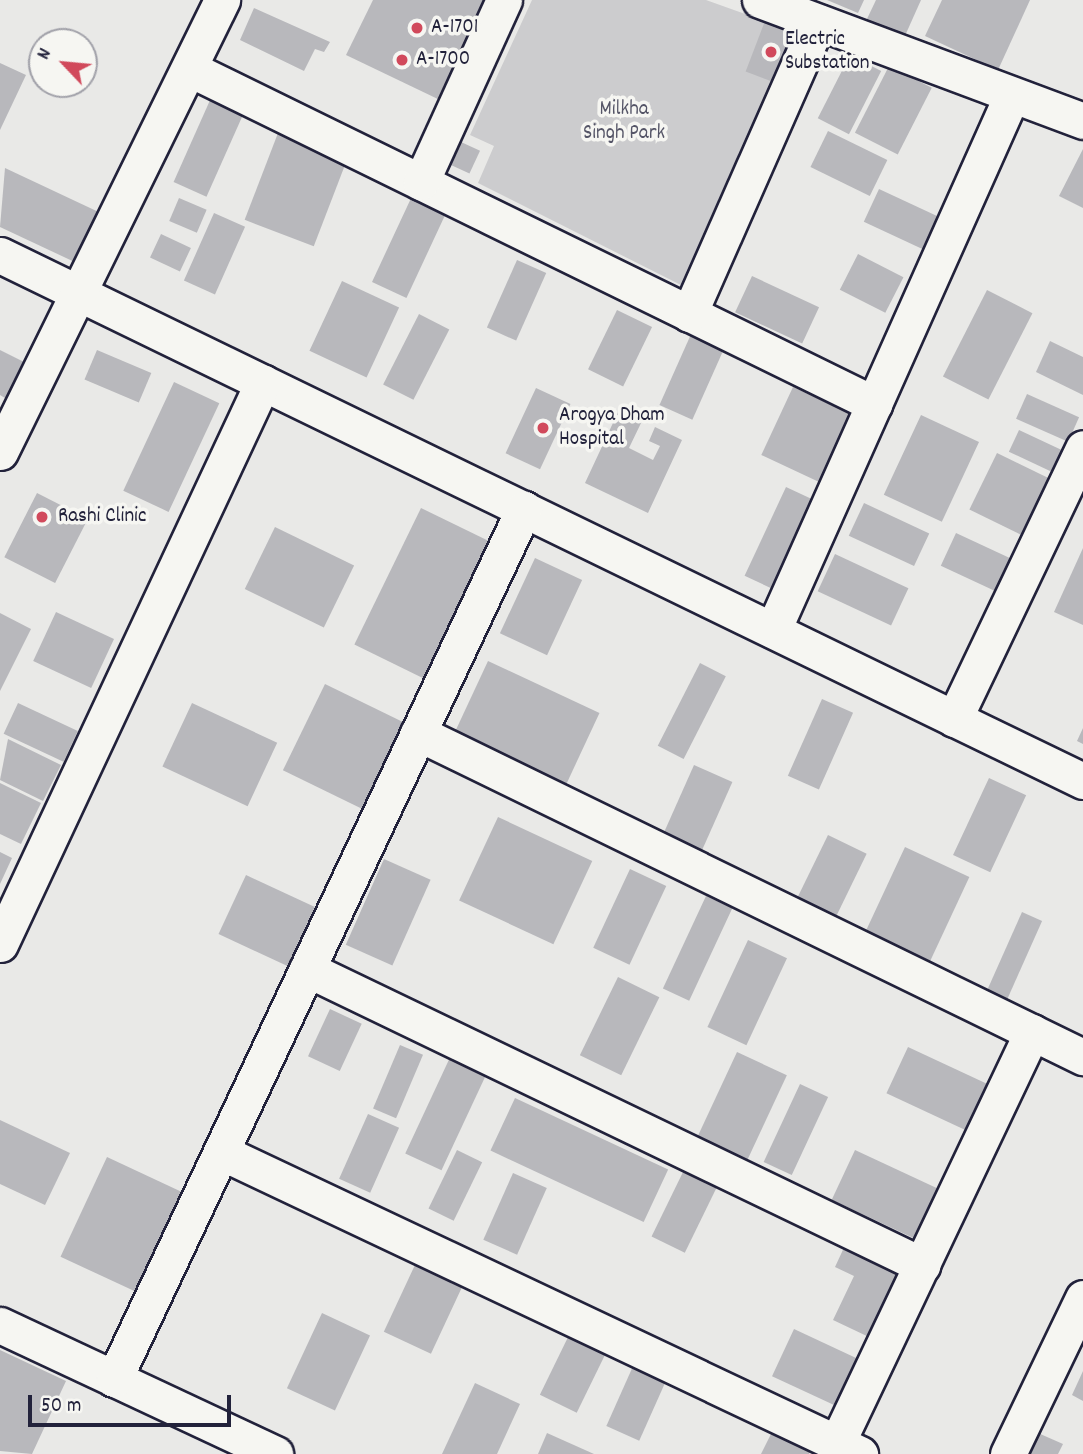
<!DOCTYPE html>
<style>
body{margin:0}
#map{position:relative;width:1083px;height:1454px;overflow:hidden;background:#e9e9e7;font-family:Dekko,sans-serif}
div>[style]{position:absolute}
.green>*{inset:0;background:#ccccce}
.building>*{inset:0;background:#b8b8bc;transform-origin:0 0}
.roads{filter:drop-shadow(2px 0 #22223b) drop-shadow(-2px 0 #22223b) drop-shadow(0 2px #22223b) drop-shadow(0 -2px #22223b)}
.minor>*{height:35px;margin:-17.5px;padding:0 17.5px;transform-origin:17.5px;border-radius:17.5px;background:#f6f6f2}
.dots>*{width:19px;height:19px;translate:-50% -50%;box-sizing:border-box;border:4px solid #f6f6f2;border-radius:50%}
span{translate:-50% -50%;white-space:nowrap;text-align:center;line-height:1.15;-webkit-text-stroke:7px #f6f6f2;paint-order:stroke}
.poi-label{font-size:21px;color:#22223b}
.left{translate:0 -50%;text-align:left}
.park-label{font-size:21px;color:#555567}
.north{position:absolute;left:28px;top:28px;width:70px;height:70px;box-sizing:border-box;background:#f6f6f2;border:2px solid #a1a1a9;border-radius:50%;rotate:296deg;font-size:19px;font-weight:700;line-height:28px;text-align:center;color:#22223b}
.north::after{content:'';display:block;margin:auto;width:24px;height:32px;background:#d1495b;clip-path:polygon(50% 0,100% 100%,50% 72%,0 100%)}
.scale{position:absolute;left:28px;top:1395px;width:203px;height:32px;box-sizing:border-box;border:4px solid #22223b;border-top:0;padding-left:9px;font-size:21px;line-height:24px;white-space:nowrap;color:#22223b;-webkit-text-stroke:5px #f6f6f2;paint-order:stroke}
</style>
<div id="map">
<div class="green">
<i style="clip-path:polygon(532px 0,706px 0,765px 21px,776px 83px,681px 285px,478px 183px,494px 146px,470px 135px)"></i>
</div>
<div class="building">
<i style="clip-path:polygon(373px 0,486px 0,442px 101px,346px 55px)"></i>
<i style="clip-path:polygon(827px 0,864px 0,858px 13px)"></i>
<i style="clip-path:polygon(876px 0,921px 0,904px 38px,866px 21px)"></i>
<i style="clip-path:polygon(942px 0,1030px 0,998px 70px,925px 36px)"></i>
<i style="clip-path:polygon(254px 8px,330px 42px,324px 52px,315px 49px,304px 71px,240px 40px)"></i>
<i style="left:765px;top:21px;width:36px;height:54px;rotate:21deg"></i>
<i style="left:850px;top:55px;width:35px;height:71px;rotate:27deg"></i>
<i style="clip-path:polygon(0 63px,26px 75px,0 130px)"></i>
<i style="left:889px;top:66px;width:48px;height:75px;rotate:27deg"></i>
<i style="left:211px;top:98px;width:36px;height:92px;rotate:24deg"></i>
<i style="left:828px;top:131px;width:66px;height:40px;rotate:26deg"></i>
<i style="left:278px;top:133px;width:74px;height:93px;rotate:21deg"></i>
<i style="left:461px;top:142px;width:21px;height:25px;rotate:25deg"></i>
<i style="clip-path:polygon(1083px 149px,1083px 208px,1059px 196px)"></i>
<i style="clip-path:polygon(5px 168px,105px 215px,81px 265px,0 227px)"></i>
<i style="left:879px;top:189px;width:67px;height:36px;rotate:25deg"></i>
<i style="left:413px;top:194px;width:38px;height:97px;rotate:25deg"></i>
<i style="left:179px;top:198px;width:30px;height:25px;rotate:23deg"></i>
<i style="left:214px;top:213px;width:34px;height:74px;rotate:24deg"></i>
<i style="left:161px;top:234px;width:33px;height:26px;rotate:25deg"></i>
<i style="left:858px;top:254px;width:51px;height:40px;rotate:27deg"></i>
<i style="left:517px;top:260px;width:32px;height:74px;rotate:24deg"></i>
<i style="left:752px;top:276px;width:74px;height:40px;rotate:25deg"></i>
<i style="left:342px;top:281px;width:63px;height:77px;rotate:25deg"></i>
<i style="left:987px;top:290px;width:51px;height:97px;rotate:27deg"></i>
<i style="left:617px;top:310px;width:39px;height:66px;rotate:26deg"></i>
<i style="left:419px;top:314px;width:34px;height:79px;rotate:27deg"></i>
<i style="left:692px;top:332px;width:36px;height:80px;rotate:24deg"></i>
<i style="clip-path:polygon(1050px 341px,1083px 357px,1083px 395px,1036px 372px)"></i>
<i style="clip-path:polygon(0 350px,28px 364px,10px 401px,0 395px)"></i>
<i style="left:97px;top:350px;width:59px;height:32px;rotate:23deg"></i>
<i style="left:174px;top:382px;width:50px;height:120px;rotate:25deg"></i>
<i style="left:793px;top:387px;width:72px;height:75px;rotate:25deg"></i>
<i style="left:536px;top:388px;width:38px;height:72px;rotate:25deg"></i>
<i style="left:1027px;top:394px;width:57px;height:27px;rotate:24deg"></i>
<i style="clip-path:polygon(619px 410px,642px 421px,629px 448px,653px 460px,660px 446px,649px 441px,655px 427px,682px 440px,648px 513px,585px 483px)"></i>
<i style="left:921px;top:415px;width:64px;height:88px;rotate:25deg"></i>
<i style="left:1019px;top:430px;width:53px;height:24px;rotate:25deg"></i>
<i style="left:997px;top:453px;width:60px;height:63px;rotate:26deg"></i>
<i style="left:786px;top:487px;width:42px;height:98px;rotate:25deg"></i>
<i style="left:37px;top:493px;width:57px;height:72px;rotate:27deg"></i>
<i style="left:864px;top:503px;width:72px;height:36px;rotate:25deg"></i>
<i style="left:421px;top:508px;width:80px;height:152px;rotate:26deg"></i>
<i style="left:275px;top:527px;width:88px;height:69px;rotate:26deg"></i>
<i style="left:956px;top:533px;width:67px;height:36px;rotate:25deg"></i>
<i style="clip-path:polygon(1083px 548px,1083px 625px,1054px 612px)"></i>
<i style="left:835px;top:554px;width:81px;height:41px;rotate:25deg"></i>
<i style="left:535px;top:558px;width:52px;height:83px;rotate:25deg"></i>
<i style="left:56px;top:612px;width:64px;height:54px;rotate:25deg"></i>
<i style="clip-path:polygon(0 613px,31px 629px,0 691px)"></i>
<i style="left:488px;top:661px;width:123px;height:81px;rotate:25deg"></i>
<i style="left:700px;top:663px;width:29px;height:93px;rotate:27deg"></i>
<i style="left:325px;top:684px;width:89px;height:96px;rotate:26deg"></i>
<i style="left:822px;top:699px;width:34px;height:84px;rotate:24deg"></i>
<i style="left:18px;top:703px;width:66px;height:34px;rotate:25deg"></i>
<i style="left:192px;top:703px;width:94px;height:70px;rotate:25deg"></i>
<i style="clip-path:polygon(1083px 728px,1083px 744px,1077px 741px)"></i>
<i style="clip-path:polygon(8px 739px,61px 765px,43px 801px,0 780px)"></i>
<i style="left:694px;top:765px;width:42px;height:79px;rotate:24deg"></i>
<i style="left:989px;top:778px;width:41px;height:85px;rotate:25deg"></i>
<i style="clip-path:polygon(0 783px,41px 803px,21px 844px,0 834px)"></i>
<i style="left:498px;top:817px;width:104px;height:92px;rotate:25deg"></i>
<i style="left:828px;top:835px;width:43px;height:83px;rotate:26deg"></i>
<i style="left:905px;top:847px;width:71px;height:96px;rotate:25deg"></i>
<i style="clip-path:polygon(0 852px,12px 858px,0 884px)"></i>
<i style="left:384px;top:859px;width:51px;height:94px;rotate:24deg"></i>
<i style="left:630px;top:869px;width:40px;height:87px;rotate:25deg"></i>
<i style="left:246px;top:875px;width:76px;height:65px;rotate:25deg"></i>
<i style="left:706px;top:896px;width:29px;height:102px;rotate:25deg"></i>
<i style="left:1022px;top:912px;width:22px;height:86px;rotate:24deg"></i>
<i style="left:748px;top:940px;width:43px;height:96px;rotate:25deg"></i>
<i style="left:618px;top:977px;width:46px;height:87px;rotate:26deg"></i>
<i style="left:330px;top:1009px;width:35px;height:52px;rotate:25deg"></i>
<i style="left:400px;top:1045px;width:25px;height:69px;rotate:23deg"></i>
<i style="left:908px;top:1047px;width:90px;height:51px;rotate:25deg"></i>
<i style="left:453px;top:1051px;width:40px;height:113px;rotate:25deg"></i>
<i style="left:737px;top:1052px;width:55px;height:94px;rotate:25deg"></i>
<i style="left:800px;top:1084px;width:31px;height:86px;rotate:25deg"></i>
<i style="left:515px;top:1098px;width:169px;height:58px;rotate:25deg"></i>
<i style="left:368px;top:1114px;width:34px;height:71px;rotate:24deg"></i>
<i style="clip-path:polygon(0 1120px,70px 1153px,45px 1205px,0 1184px)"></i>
<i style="left:457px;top:1150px;width:28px;height:65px;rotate:26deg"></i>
<i style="left:855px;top:1150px;width:93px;height:55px;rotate:25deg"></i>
<i style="left:107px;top:1157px;width:85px;height:110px;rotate:25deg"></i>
<i style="left:684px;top:1170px;width:37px;height:74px;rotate:26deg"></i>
<i style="left:513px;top:1173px;width:37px;height:73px;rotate:24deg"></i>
<i style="clip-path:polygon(848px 1239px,904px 1266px,871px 1338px,833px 1320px,854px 1276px,835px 1267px)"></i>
<i style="left:421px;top:1252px;width:52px;height:88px;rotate:25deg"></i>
<i style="left:322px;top:1313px;width:53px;height:83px;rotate:25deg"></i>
<i style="left:794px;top:1329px;width:75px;height:52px;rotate:25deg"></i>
<i style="left:571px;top:1331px;width:41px;height:71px;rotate:26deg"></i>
<i style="clip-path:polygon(0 1350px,66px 1381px,32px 1454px,0 1451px)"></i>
<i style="left:634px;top:1364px;width:36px;height:68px;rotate:24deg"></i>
<i style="clip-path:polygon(1083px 1371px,1083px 1401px,1072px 1395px)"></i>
<i style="clip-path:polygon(475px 1383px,520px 1404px,497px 1454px,442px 1454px)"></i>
<i style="clip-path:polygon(776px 1424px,814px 1442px,809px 1454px,761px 1454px)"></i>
<i style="clip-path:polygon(547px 1433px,594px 1454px,538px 1454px)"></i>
<i style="clip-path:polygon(1038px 1433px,1063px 1444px,1058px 1454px,1028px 1454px)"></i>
</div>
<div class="roads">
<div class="minor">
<i style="left:760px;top:0;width:345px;rotate:20.5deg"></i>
<i style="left:190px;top:69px;width:762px;rotate:26.09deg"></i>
<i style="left:421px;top:182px;width:200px;rotate:-65.5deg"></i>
<i style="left:0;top:255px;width:1204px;rotate:25.91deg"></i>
<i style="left:689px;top:314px;width:319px;rotate:-66.2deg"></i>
<i style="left:0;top:452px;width:504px;rotate:-63.84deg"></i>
<i style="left:773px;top:630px;width:586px;rotate:-65.93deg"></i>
<i style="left:954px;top:719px;width:300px;rotate:-64.5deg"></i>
<i style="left:418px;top:733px;width:740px;rotate:25.98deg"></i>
<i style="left:0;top:944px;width:620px;rotate:-64.92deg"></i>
<i style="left:307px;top:969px;width:683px;rotate:25.7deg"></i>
<i style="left:221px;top:1152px;width:707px;rotate:25.3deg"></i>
<i style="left:0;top:1325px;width:304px;rotate:25.1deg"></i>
<i style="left:114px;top:1379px;width:962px;rotate:-64.77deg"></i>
<i style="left:837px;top:1443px;width:455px;rotate:-64.6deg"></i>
<i style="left:1008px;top:1454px;width:173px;rotate:-64.3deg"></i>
</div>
</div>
<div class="dots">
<i style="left:417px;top:28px;background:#d1495b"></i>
<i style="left:771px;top:52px;background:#d1495b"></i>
<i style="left:402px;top:60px;background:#d1495b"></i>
<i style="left:543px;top:428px;background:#d1495b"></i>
<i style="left:42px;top:517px;background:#d1495b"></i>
</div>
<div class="poi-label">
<span class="left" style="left:431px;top:28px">A-1701</span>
<span class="left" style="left:785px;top:52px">Electric<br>Substation</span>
<span class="left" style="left:416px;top:60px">A-1700</span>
<span class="left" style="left:559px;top:428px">Arogya Dham<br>Hospital</span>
<span class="left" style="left:58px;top:517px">Rashi Clinic</span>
</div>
<div class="park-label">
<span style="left:624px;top:122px">Milkha<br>Singh Park</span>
</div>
<div class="north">N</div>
<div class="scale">50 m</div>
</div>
